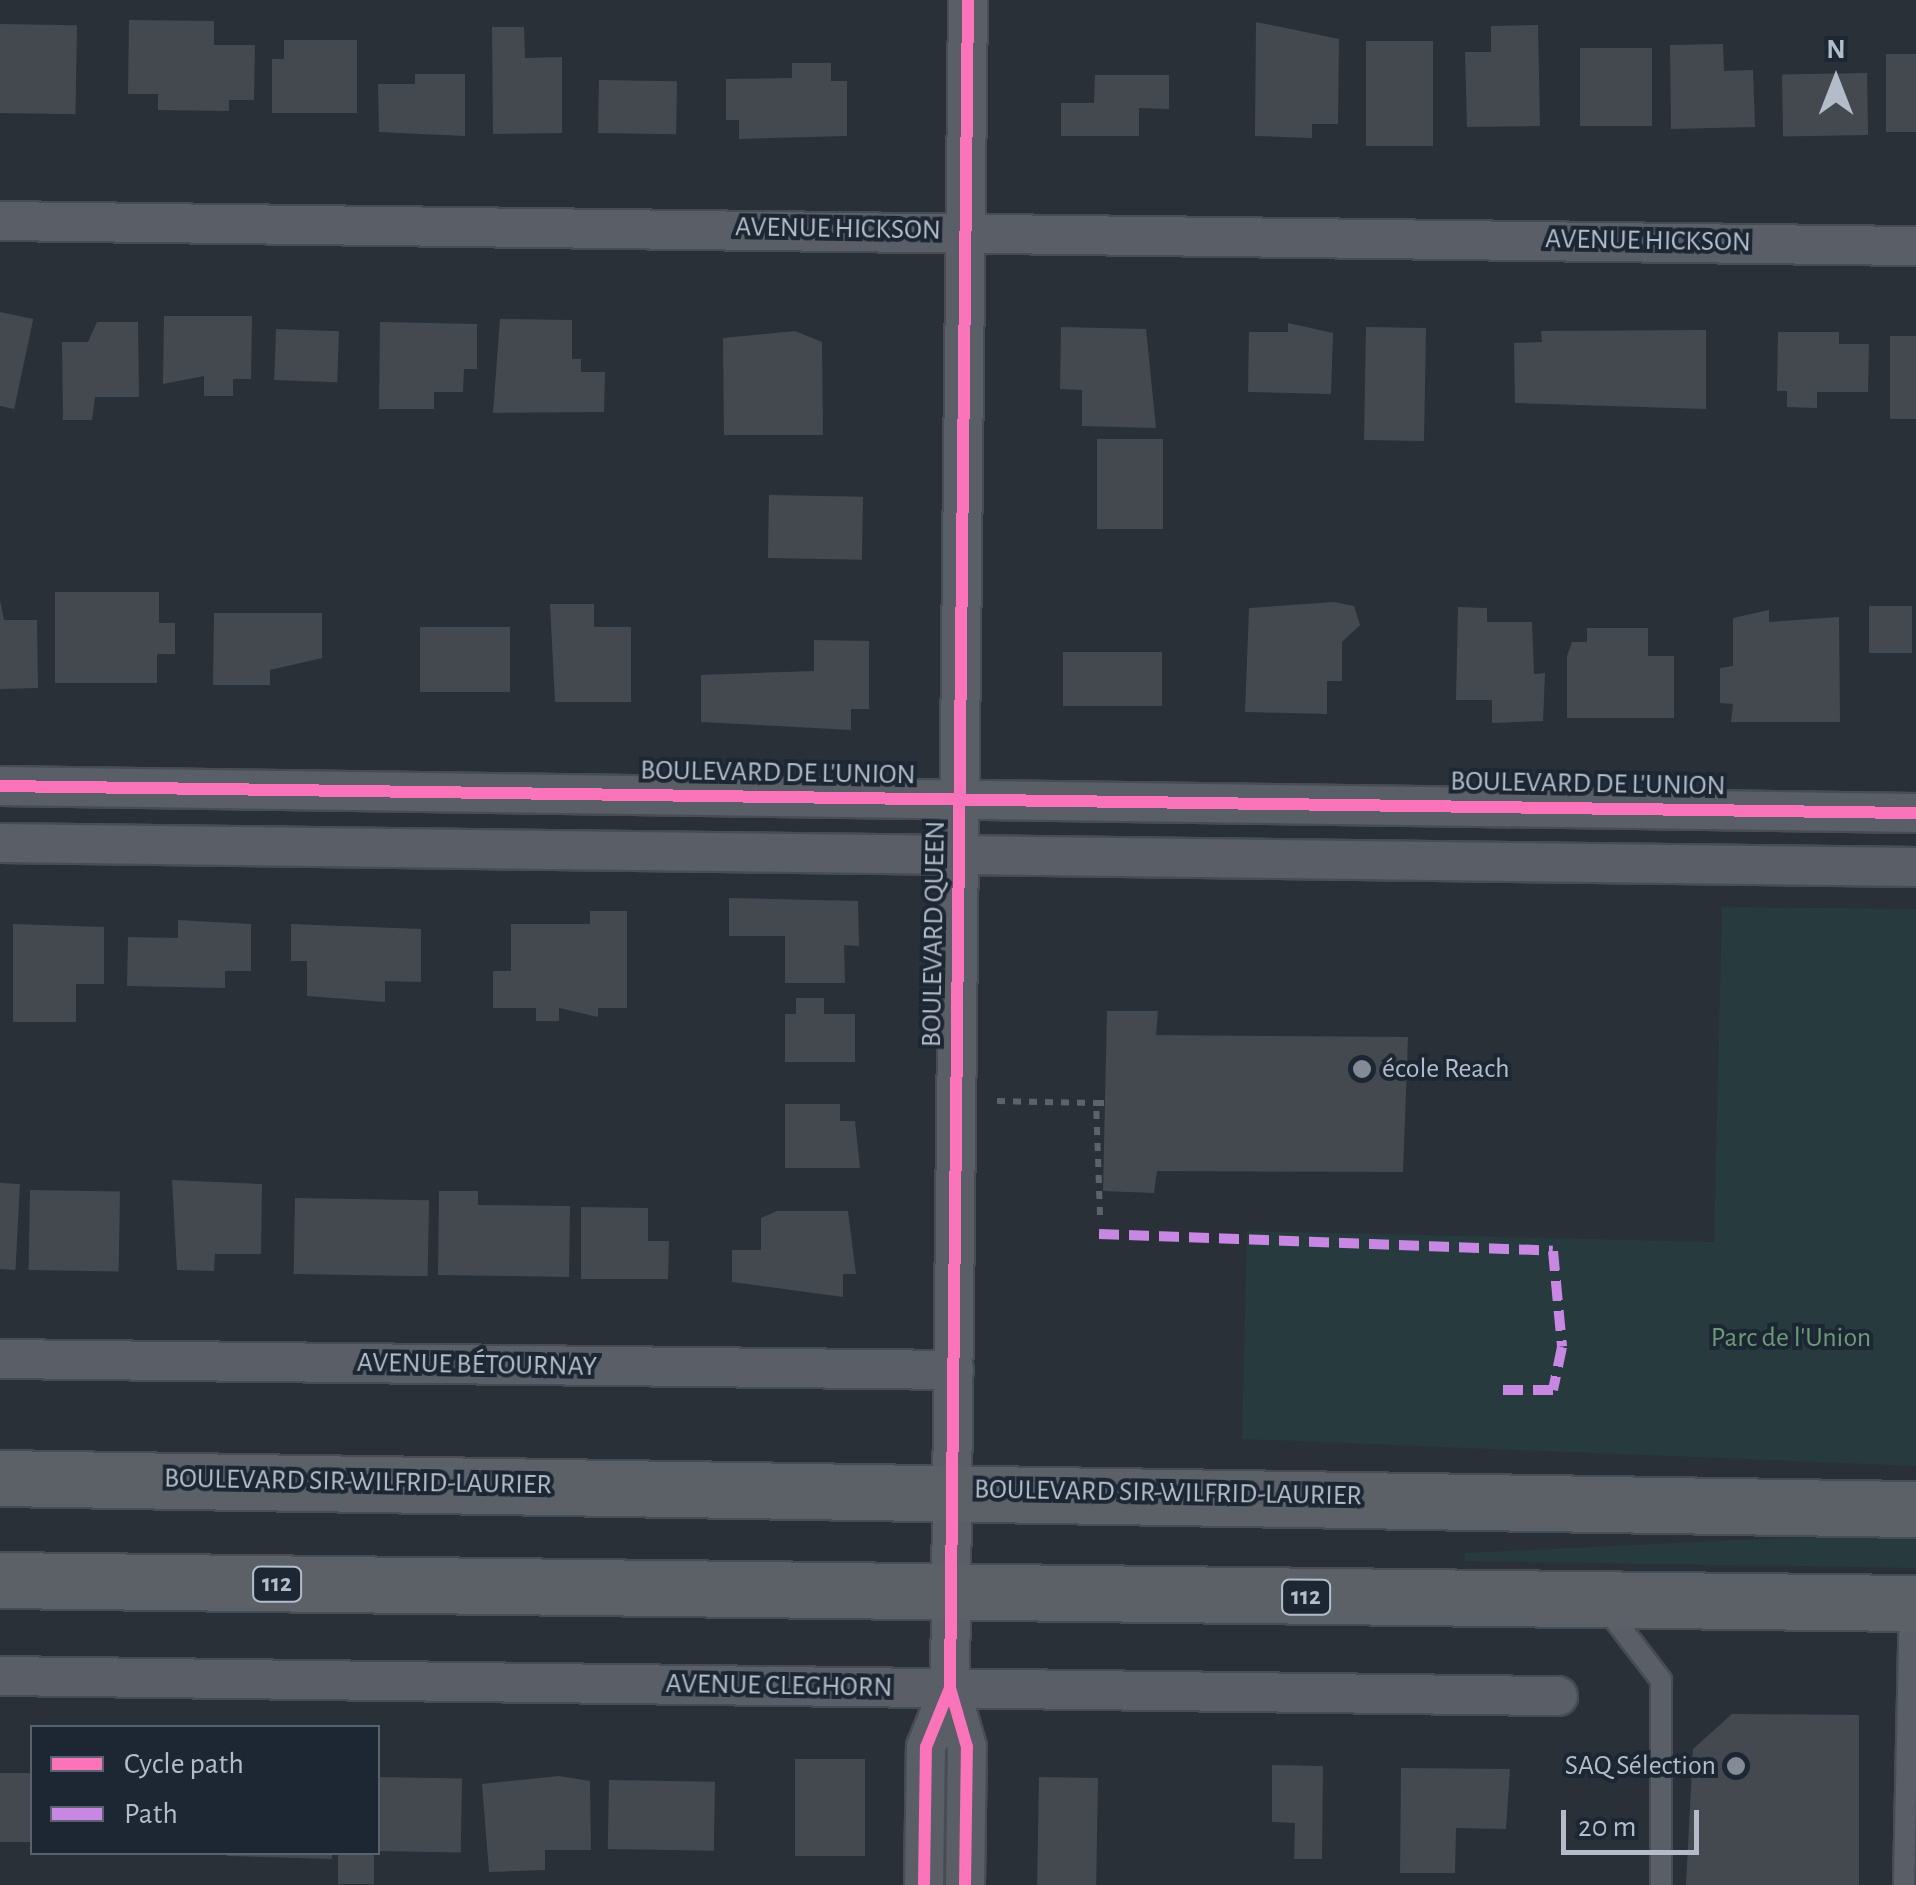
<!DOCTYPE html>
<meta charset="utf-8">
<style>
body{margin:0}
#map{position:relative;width:1916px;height:1885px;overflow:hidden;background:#2a3038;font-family:"Alegreya Sans",sans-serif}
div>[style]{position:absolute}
.green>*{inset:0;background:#273a3e}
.building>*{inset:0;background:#444950;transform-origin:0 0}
.path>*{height:6px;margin-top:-3px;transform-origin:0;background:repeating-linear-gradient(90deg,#5d636a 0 8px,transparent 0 16px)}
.roads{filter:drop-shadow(2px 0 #484c53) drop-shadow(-2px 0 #484c53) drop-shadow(0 2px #484c53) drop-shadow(0 -2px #484c53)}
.lane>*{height:20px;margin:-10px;padding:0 10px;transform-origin:10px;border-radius:10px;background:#5a5e66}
.street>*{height:38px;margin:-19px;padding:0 19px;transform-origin:19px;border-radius:19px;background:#5a5e66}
.primary>*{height:55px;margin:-27.5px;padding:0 27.5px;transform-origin:27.5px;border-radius:27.5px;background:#5c6168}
.quiet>*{height:10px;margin-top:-5px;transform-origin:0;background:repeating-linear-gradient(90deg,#c787e3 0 20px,transparent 0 30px)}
.cycleway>*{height:12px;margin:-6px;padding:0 6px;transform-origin:6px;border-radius:6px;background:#fb73b8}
.dots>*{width:28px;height:28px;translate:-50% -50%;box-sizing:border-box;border:5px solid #1d2633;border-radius:50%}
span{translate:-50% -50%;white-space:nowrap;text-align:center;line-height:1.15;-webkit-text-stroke:8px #1d2633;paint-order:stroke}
.shield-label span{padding:2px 8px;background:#1d2633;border:2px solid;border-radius:8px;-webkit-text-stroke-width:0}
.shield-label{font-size:25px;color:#b4bcc9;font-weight:700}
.street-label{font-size:28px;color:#b4bcc9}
.poi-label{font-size:28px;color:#b4bcc9}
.left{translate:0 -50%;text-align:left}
.right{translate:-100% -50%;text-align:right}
.park-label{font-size:28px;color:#6b9a76}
.legend{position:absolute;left:30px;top:1725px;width:350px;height:130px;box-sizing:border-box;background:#1d2633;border:2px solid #59626f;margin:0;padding:12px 18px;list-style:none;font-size:30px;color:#b4bcc9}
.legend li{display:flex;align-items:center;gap:20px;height:50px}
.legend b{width:50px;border:2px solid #59626f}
.north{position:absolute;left:1786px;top:30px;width:100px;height:100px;-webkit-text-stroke:8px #1d2633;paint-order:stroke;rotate:0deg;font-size:28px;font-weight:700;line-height:40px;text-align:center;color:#b4bcc9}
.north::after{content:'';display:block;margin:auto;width:35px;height:45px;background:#b4bcc9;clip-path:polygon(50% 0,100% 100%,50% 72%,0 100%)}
.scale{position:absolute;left:1561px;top:1810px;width:138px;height:45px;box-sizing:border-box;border:5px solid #b4bcc9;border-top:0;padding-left:12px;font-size:30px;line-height:35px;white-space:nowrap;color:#b4bcc9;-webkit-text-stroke:8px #1d2633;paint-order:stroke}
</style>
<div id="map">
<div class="green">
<i style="clip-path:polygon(1722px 907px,1916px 909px,1916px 1466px,1242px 1439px,1247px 1231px,1714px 1242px)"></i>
<i style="clip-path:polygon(1802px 1537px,1916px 1538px,1916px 1568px,1465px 1561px,1464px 1553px)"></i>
</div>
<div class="building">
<i style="clip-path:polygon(129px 20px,214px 21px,214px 45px,255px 45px,254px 100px,229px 100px,229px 111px,158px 110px,158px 94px,128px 94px)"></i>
<i style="clip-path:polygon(1256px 22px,1339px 39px,1338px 124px,1312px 124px,1312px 138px,1255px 136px)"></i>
<i style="left:0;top:24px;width:77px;height:89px;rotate:1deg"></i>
<i style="clip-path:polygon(1538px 25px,1540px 126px,1467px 127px,1465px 52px,1491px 52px,1491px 26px)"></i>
<i style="clip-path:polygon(492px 27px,524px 27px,525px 58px,562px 57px,562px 133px,493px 134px)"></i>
<i style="clip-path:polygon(284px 40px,357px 40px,357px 113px,272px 113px,272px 59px,284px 59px)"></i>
<i style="left:1366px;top:41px;width:67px;height:105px"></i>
<i style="clip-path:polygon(1723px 44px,1724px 71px,1753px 70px,1755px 127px,1671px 129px,1670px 45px)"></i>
<i style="left:1580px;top:48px;width:72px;height:78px"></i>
<i style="left:1886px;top:54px;width:30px;height:78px"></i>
<i style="clip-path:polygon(792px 63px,831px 63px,831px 81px,847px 81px,847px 136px,739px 139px,739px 120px,726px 120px,726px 79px,792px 78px)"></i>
<i style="left:1867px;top:73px;width:62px;height:85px;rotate:89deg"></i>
<i style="clip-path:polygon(415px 74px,465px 74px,465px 136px,379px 132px,378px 84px,415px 84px)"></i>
<i style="clip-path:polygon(1095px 75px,1169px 75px,1169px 109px,1139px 108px,1139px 136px,1061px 136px,1061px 103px,1094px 103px)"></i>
<i style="left:599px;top:80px;width:78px;height:53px;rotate:1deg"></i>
<i style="left:0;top:312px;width:34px;height:92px;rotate:12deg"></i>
<i style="clip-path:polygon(164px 316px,252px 316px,251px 379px,233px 379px,233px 396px,204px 396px,204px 376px,163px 384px)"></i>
<i style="clip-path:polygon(500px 319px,572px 320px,572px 359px,581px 359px,581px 372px,605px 372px,604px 412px,493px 413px)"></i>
<i style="clip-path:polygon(97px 322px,138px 322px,139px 397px,95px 397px,92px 420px,63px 420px,62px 342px,88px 342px)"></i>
<i style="clip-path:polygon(380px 322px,477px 324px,477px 369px,464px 369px,463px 392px,434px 392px,434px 409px,379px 409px)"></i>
<i style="clip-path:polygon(1288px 323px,1333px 333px,1331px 394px,1248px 392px,1249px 332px,1288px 332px)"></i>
<i style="clip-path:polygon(1061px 327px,1146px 329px,1156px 428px,1082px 426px,1082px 390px,1060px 389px)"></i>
<i style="left:1366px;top:327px;width:60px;height:113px;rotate:1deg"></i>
<i style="left:276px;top:329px;width:63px;height:51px;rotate:2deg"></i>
<i style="clip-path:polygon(1706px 330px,1706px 409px,1515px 403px,1514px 343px,1542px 342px,1541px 331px)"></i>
<i style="clip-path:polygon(795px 331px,822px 342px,823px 435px,724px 435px,723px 338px)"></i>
<i style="clip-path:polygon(1778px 332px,1839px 332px,1839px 344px,1869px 344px,1868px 392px,1817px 392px,1817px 408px,1787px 407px,1787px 391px,1777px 391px)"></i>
<i style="left:1890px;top:336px;width:26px;height:83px"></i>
<i style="left:1097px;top:439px;width:66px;height:90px"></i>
<i style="left:769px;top:495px;width:94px;height:63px;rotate:1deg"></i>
<i style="clip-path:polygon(55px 592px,159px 592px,159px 623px,175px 623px,175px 654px,157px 654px,157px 683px,55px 683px)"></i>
<i style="clip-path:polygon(0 600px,4px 620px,37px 620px,38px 688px,0 689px)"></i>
<i style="clip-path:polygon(1334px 602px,1354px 606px,1360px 625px,1342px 642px,1342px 681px,1327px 681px,1327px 714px,1245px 712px,1249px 608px)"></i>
<i style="clip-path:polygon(550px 604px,594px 604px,594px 627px,631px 627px,631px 702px,555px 702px)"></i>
<i style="left:1912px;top:606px;width:47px;height:43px;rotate:90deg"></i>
<i style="clip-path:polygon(1458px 607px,1487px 608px,1487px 622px,1532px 622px,1534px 674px,1545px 673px,1543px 721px,1492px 723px,1492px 700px,1456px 700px)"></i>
<i style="clip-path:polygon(1769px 610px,1769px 622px,1839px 617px,1840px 722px,1731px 722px,1733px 704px,1720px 703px,1720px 668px,1733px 666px,1733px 618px)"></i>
<i style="clip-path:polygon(214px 613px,322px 613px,322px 658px,270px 670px,270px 685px,213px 685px)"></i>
<i style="left:510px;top:627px;width:65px;height:90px;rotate:90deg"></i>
<i style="clip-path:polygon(1587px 628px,1648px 628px,1648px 656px,1674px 656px,1674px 718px,1567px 718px,1567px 656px,1572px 642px,1587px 642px)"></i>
<i style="clip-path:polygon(814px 640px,869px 641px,869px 709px,851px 709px,851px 730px,701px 722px,701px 675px,814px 671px)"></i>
<i style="left:1063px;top:652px;width:99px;height:54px"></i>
<i style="clip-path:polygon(729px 898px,858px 901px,859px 946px,844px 945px,845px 983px,785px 983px,785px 936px,729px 936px)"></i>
<i style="clip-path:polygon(590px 911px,627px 911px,627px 1008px,598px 1008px,598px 1017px,559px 1008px,559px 1021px,536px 1021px,536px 1008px,493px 1008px,493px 971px,511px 971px,511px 924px,590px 924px)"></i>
<i style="clip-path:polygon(178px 920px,251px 924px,251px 971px,225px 971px,225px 988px,127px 986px,128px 937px,178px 938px)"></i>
<i style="clip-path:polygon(13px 924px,104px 927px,104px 984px,76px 984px,76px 1022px,13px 1022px)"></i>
<i style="clip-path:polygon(291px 924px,421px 929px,421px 982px,385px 981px,385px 1002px,307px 996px,307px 961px,291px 961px)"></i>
<i style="clip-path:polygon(796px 998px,824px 998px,824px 1014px,855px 1014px,855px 1062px,785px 1062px,785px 1014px,796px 1014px)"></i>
<i style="clip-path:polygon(1107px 1011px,1158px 1011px,1156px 1035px,1408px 1037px,1403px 1172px,1157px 1171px,1154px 1193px,1103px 1191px)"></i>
<i style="clip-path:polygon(785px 1104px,840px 1104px,840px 1121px,855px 1121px,860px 1168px,785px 1168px)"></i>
<i style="clip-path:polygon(172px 1180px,262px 1184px,261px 1254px,215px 1254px,214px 1271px,177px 1270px)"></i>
<i style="left:0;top:1183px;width:20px;height:86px;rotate:3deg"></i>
<i style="left:30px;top:1190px;width:90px;height:80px;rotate:1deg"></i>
<i style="clip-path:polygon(439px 1191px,478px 1191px,478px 1205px,570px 1206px,569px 1277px,438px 1275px)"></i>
<i style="left:295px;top:1198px;width:134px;height:76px;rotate:1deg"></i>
<i style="clip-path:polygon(581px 1207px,648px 1208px,648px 1241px,669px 1241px,668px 1279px,581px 1279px)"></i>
<i style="clip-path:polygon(777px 1211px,848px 1211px,856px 1274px,843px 1274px,843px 1297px,732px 1282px,732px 1250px,761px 1250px,761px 1218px)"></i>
<i style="clip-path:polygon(1732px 1714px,1859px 1715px,1859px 1885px,1686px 1885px,1693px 1749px)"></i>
<i style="left:795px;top:1759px;width:70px;height:97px"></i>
<i style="clip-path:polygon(1272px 1765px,1323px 1766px,1322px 1859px,1294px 1859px,1295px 1823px,1272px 1822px)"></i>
<i style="clip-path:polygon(1401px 1768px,1510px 1769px,1506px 1829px,1456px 1828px,1455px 1873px,1400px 1873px)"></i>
<i style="left:32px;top:1773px;width:69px;height:32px;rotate:90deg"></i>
<i style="clip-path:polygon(559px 1776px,590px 1781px,591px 1850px,545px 1850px,545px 1870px,489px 1872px,482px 1784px)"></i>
<i style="left:378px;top:1777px;width:84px;height:74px;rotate:1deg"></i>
<i style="left:1039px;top:1777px;width:59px;height:108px;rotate:1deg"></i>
<i style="left:609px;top:1780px;width:106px;height:69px;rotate:1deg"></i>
<i style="clip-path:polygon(227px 1852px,332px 1852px,332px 1859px,227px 1856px)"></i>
<i style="left:338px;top:1852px;width:36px;height:32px"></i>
</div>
<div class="path">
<i style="left:997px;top:1101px;width:99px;rotate:1.2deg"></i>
<i style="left:1100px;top:1215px;width:112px;rotate:-92deg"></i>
<i style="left:1096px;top:1103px;width:9px"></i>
</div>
<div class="roads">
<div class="lane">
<i style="left:1605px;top:1607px;width:92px;rotate:52.5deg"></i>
<i style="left:1661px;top:1680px;width:205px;rotate:90deg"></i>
<i style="left:1904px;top:1885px;width:280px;rotate:-88.8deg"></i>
</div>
<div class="street">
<i style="left:0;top:221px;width:1916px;rotate:0.75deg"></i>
<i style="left:0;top:786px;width:1916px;rotate:0.81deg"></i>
<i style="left:0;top:843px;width:1916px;rotate:0.72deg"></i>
<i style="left:0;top:1359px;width:954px;rotate:0.66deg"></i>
<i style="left:0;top:1676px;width:1558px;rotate:0.74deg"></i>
<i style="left:924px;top:1885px;width:138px;rotate:-89.2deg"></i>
<i style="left:926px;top:1747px;width:64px;rotate:-67.9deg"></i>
<i style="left:965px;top:1885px;width:138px;rotate:-89.2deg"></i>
<i style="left:967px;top:1747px;width:61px;rotate:-106.1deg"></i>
<i style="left:950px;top:1688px;width:1688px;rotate:-89.39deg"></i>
</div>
<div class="primary">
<i style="left:0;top:1478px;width:1916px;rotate:0.93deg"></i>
<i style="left:0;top:1580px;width:1916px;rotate:0.69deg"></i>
</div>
</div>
<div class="quiet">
<i style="left:1099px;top:1234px;width:454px;rotate:2.1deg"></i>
<i style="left:1553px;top:1251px;width:96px;rotate:84.6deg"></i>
<i style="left:1562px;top:1347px;width:44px;rotate:101.8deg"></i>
<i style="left:1553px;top:1390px;width:53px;rotate:180deg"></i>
</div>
<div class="cycleway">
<i style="left:0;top:786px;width:1916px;rotate:0.81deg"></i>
<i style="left:924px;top:1885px;width:138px;rotate:-89.2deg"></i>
<i style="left:926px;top:1747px;width:64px;rotate:-67.9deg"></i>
<i style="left:965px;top:1885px;width:138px;rotate:-89.2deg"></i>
<i style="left:967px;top:1747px;width:61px;rotate:-106.1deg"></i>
<i style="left:950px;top:1688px;width:1688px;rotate:-89.39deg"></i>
</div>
<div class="dots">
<i style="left:1362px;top:1069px;background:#848b96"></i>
<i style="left:1736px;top:1766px;background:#848b96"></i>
</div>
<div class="shield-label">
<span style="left:277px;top:1584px">112</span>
<span style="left:1306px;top:1597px">112</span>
</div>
<div class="street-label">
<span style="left:838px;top:229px;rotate:1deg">AVENUE HICKSON</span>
<span style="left:1648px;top:241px;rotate:1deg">AVENUE HICKSON</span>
<span style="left:778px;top:773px;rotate:1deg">BOULEVARD DE L'UNION</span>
<span style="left:1588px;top:784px;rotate:1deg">BOULEVARD DE L'UNION</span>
<span style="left:934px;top:934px;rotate:-89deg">BOULEVARD QUEEN</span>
<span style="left:477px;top:1365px;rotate:1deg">AVENUE BÉTOURNAY</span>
<span style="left:358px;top:1482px;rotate:1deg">BOULEVARD SIR-WILFRID-LAURIER</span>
<span style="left:1168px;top:1493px;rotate:1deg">BOULEVARD SIR-WILFRID-LAURIER</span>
<span style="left:779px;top:1686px;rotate:1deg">AVENUE CLEGHORN</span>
</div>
<div class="poi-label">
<span class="left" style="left:1382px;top:1069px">école Reach</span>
<span class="right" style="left:1716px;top:1766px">SAQ Sélection</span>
</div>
<div class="park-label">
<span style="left:1791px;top:1338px">Parc de l'Union</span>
</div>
<ul class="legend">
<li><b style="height:12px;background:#fb73b8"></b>Cycle path</li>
<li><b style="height:12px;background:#c787e3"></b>Path</li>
</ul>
<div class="north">N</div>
<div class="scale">20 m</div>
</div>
